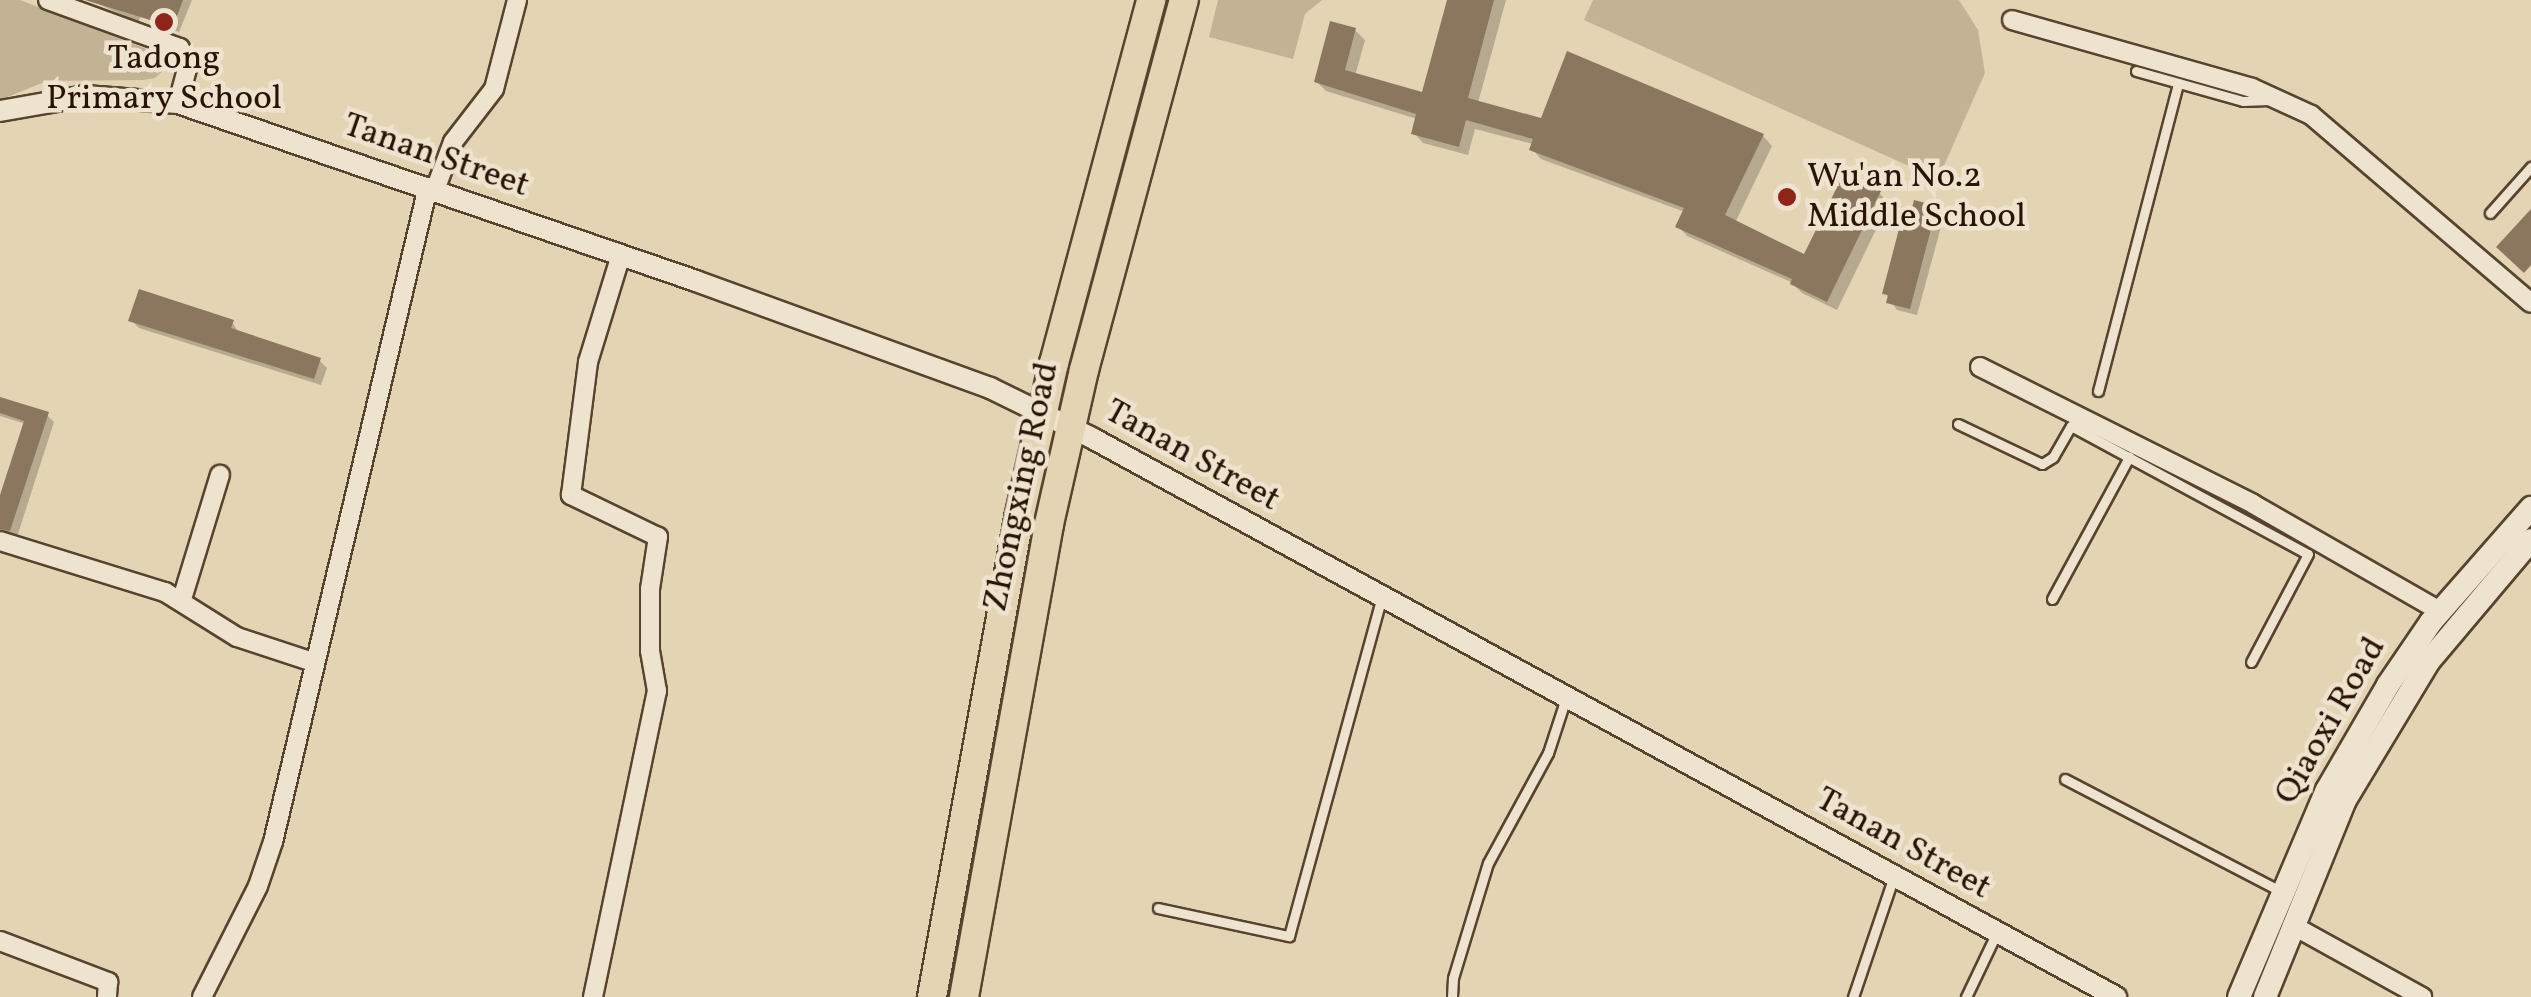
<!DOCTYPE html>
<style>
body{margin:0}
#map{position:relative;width:2531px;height:997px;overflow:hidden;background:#e3d4b3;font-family:Vollkorn,serif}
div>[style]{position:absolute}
.green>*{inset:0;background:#c3b395}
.shadow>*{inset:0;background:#0003}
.building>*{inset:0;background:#8a775e}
.roads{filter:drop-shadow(2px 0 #58432e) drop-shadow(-2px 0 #58432e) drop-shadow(0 2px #58432e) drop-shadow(0 -2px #58432e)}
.service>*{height:9px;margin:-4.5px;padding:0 4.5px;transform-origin:4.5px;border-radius:4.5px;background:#ede3ce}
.minor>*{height:18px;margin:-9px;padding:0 9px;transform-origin:9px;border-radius:9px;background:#ede3ce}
.tertiary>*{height:20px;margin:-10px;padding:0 10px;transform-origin:10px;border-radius:10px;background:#ede3ce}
.secondary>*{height:22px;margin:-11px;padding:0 11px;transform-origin:11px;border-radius:11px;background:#ede3ce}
.primary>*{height:28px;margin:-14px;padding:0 14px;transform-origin:14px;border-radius:14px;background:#e3d4b3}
.dots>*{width:28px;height:28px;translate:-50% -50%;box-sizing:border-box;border:5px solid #ede3ce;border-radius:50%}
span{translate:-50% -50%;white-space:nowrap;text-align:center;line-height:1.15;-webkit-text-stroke:9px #ede3ce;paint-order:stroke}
.poi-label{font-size:35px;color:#291302}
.left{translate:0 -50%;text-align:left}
.street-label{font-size:35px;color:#291302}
</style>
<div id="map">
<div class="green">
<i style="clip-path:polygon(0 0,20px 0,167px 57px,166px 68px,155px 78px,143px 80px,47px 81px,0 100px)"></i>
<i style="clip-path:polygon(1218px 0,1322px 0,1305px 14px,1293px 59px,1209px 37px)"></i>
<i style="clip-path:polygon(1593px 0,1959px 0,1978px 30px,1985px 73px,1938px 179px,1584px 20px)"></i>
</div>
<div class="shadow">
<i style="clip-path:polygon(192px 0,179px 32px,141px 16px,138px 22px,92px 1px)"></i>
<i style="clip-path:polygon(1450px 0,1506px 0,1478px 103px,1543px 121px,1569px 54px,1763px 136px,1772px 146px,1735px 223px,1806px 257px,1879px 193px,1889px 203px,1837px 310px,1802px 293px,1791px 282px,1687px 236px,1678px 226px,1685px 212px,1541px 159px,1532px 149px,1533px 144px,1475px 129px,1468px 155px,1423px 143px,1414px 133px,1417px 119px,1326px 91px,1316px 81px,1355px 30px,1365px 40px,1355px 76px,1424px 95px)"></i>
<i style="clip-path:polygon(1936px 208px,1944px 216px,1917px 315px,1897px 310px,1885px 293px)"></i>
<i style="clip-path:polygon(131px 320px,232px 322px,239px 333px,319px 360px,327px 368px,321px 385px,139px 328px)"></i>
<i style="clip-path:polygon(0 399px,47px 415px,54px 422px,17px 537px,0 533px,0 503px,26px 424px,0 416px)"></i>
</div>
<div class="building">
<i style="clip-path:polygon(85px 0,183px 0,173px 27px)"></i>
<i style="clip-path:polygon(1447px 0,1494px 0,1468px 98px,1541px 118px,1567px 51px,1764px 134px,1725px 215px,1804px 254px,1844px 173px,1881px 191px,1827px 302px,1790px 284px,1792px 279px,1675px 227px,1684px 208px,1529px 150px,1533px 139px,1466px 120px,1459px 147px,1411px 134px,1416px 114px,1314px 82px,1330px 21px,1356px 28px,1345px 70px,1422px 92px)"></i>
<i style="clip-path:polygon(1914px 200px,1937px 206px,1910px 309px,1886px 303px,1888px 295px,1882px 294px,1905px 206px,1912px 208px)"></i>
<i style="clip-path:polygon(2531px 209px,2531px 265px,2524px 273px,2496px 247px)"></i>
<i style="clip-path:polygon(139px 289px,234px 320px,231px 328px,321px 358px,314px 379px,128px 321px)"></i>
<i style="clip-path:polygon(0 397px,49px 412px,10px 531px,0 529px,0 495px,24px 421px,0 413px)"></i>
</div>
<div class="roads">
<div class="service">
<i style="left:2136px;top:71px;width:111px;rotate:15.7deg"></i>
<i style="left:2243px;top:101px;width:26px;rotate:-2deg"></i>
<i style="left:2490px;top:213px;width:62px;rotate:-48.3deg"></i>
<i style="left:2098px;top:391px;width:318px;rotate:-75.4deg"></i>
<i style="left:1958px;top:424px;width:93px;rotate:25.5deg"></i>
<i style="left:2042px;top:464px;width:13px;rotate:-32deg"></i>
<i style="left:2053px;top:457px;width:36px;rotate:-60deg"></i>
<i style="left:2071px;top:426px;width:269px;rotate:28.4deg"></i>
<i style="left:2308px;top:554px;width:122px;rotate:117.8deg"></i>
<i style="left:2052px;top:599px;width:162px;rotate:-61.5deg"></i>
<i style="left:2065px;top:779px;width:242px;rotate:27.5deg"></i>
<i style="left:1158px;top:908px;width:134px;rotate:12.1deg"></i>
<i style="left:1289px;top:936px;width:352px;rotate:-74.7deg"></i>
<i style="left:1452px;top:997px;width:19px;rotate:-87deg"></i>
<i style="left:1453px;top:978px;width:120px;rotate:-73.1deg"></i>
<i style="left:1488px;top:863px;width:125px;rotate:-61.4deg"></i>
<i style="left:1548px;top:753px;width:58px;rotate:-71.9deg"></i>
<i style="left:1853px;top:997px;width:128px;rotate:-71.3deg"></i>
<i style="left:1966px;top:997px;width:72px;rotate:-64.5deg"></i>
</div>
<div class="minor">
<i style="left:48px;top:0;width:140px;rotate:20deg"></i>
<i style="left:180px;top:48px;width:22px;rotate:72deg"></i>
<i style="left:187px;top:69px;width:35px;rotate:105deg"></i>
<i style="left:2012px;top:20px;width:249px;rotate:15.8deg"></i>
<i style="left:2252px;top:88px;width:65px;rotate:24.6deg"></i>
<i style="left:2311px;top:115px;width:289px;rotate:40.5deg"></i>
<i style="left:435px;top:190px;width:51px;rotate:-69.4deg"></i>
<i style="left:453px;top:142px;width:67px;rotate:-52.3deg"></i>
<i style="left:494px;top:89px;width:92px;rotate:-75.5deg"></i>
<i style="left:1980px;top:367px;width:305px;rotate:26.6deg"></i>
<i style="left:2253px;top:504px;width:215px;rotate:29.8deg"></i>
<i style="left:0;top:541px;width:173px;rotate:17.2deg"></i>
<i style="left:165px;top:592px;width:85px;rotate:32deg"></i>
<i style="left:237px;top:637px;width:80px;rotate:18.2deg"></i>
<i style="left:182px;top:599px;width:130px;rotate:-73deg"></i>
<i style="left:2292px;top:925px;width:149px;rotate:29deg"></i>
<i style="left:0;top:941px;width:116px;rotate:20.8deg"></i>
<i style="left:108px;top:982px;width:15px;rotate:94deg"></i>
<i style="left:202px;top:997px;width:124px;rotate:-63.2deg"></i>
<i style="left:258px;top:886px;width:46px;rotate:-71.2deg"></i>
<i style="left:273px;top:842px;width:673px;rotate:-76.69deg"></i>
<i style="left:593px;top:997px;width:313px;rotate:-78.2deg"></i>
<i style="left:657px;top:691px;width:41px;rotate:-99.9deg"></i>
<i style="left:650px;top:651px;width:62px;rotate:-90deg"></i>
<i style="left:650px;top:589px;width:53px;rotate:-81.3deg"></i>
<i style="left:658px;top:537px;width:97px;rotate:-154.2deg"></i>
<i style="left:571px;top:495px;width:134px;rotate:-82.7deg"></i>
<i style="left:588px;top:362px;width:112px;rotate:-72.9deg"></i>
</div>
<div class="tertiary">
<i style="left:0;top:111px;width:86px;rotate:-10deg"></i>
<i style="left:85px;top:96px;width:93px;rotate:4.3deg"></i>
<i style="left:178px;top:103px;width:548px;rotate:18.96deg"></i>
<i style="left:696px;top:281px;width:313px;rotate:20deg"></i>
<i style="left:990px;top:388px;width:114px;rotate:26.1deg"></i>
<i style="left:1092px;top:438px;width:1167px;rotate:28.63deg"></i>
</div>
<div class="secondary">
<i style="left:2239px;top:997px;width:225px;rotate:-67deg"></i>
<i style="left:2327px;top:790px;width:121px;rotate:-59.8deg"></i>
<i style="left:2388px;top:685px;width:76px;rotate:-55.7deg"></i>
<i style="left:2431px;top:622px;width:152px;rotate:-48.7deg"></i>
<i style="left:2265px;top:997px;width:213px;rotate:-67.9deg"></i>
<i style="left:2345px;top:800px;width:162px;rotate:-58.9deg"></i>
<i style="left:2429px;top:661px;width:158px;rotate:-49.9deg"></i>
</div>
<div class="primary">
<i style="left:932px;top:997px;width:487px;rotate:-79.7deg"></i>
<i style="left:1019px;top:518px;width:159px;rotate:-77.3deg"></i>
<i style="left:1054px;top:363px;width:376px;rotate:-75deg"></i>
<i style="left:964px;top:997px;width:481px;rotate:-79.8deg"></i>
<i style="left:1049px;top:524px;width:158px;rotate:-77.2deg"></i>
<i style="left:1084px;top:370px;width:383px;rotate:-74.9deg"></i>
</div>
</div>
<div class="dots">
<i style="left:164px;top:22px;background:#8f2418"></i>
<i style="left:1787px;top:197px;background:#8f2418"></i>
</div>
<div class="poi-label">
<span style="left:164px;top:79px">Tadong<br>Primary School</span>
<span class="left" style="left:1807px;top:197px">Wu'an No.2<br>Middle School</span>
</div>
<div class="street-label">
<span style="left:436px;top:156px;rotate:19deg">Tanan Street</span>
<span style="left:1192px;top:456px;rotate:29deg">Tanan Street</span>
<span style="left:1022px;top:487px;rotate:-78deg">Zhongxing Road</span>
<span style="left:2331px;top:721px;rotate:-60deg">Qiaoxi Road</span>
<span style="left:1903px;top:844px;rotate:29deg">Tanan Street</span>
</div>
</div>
